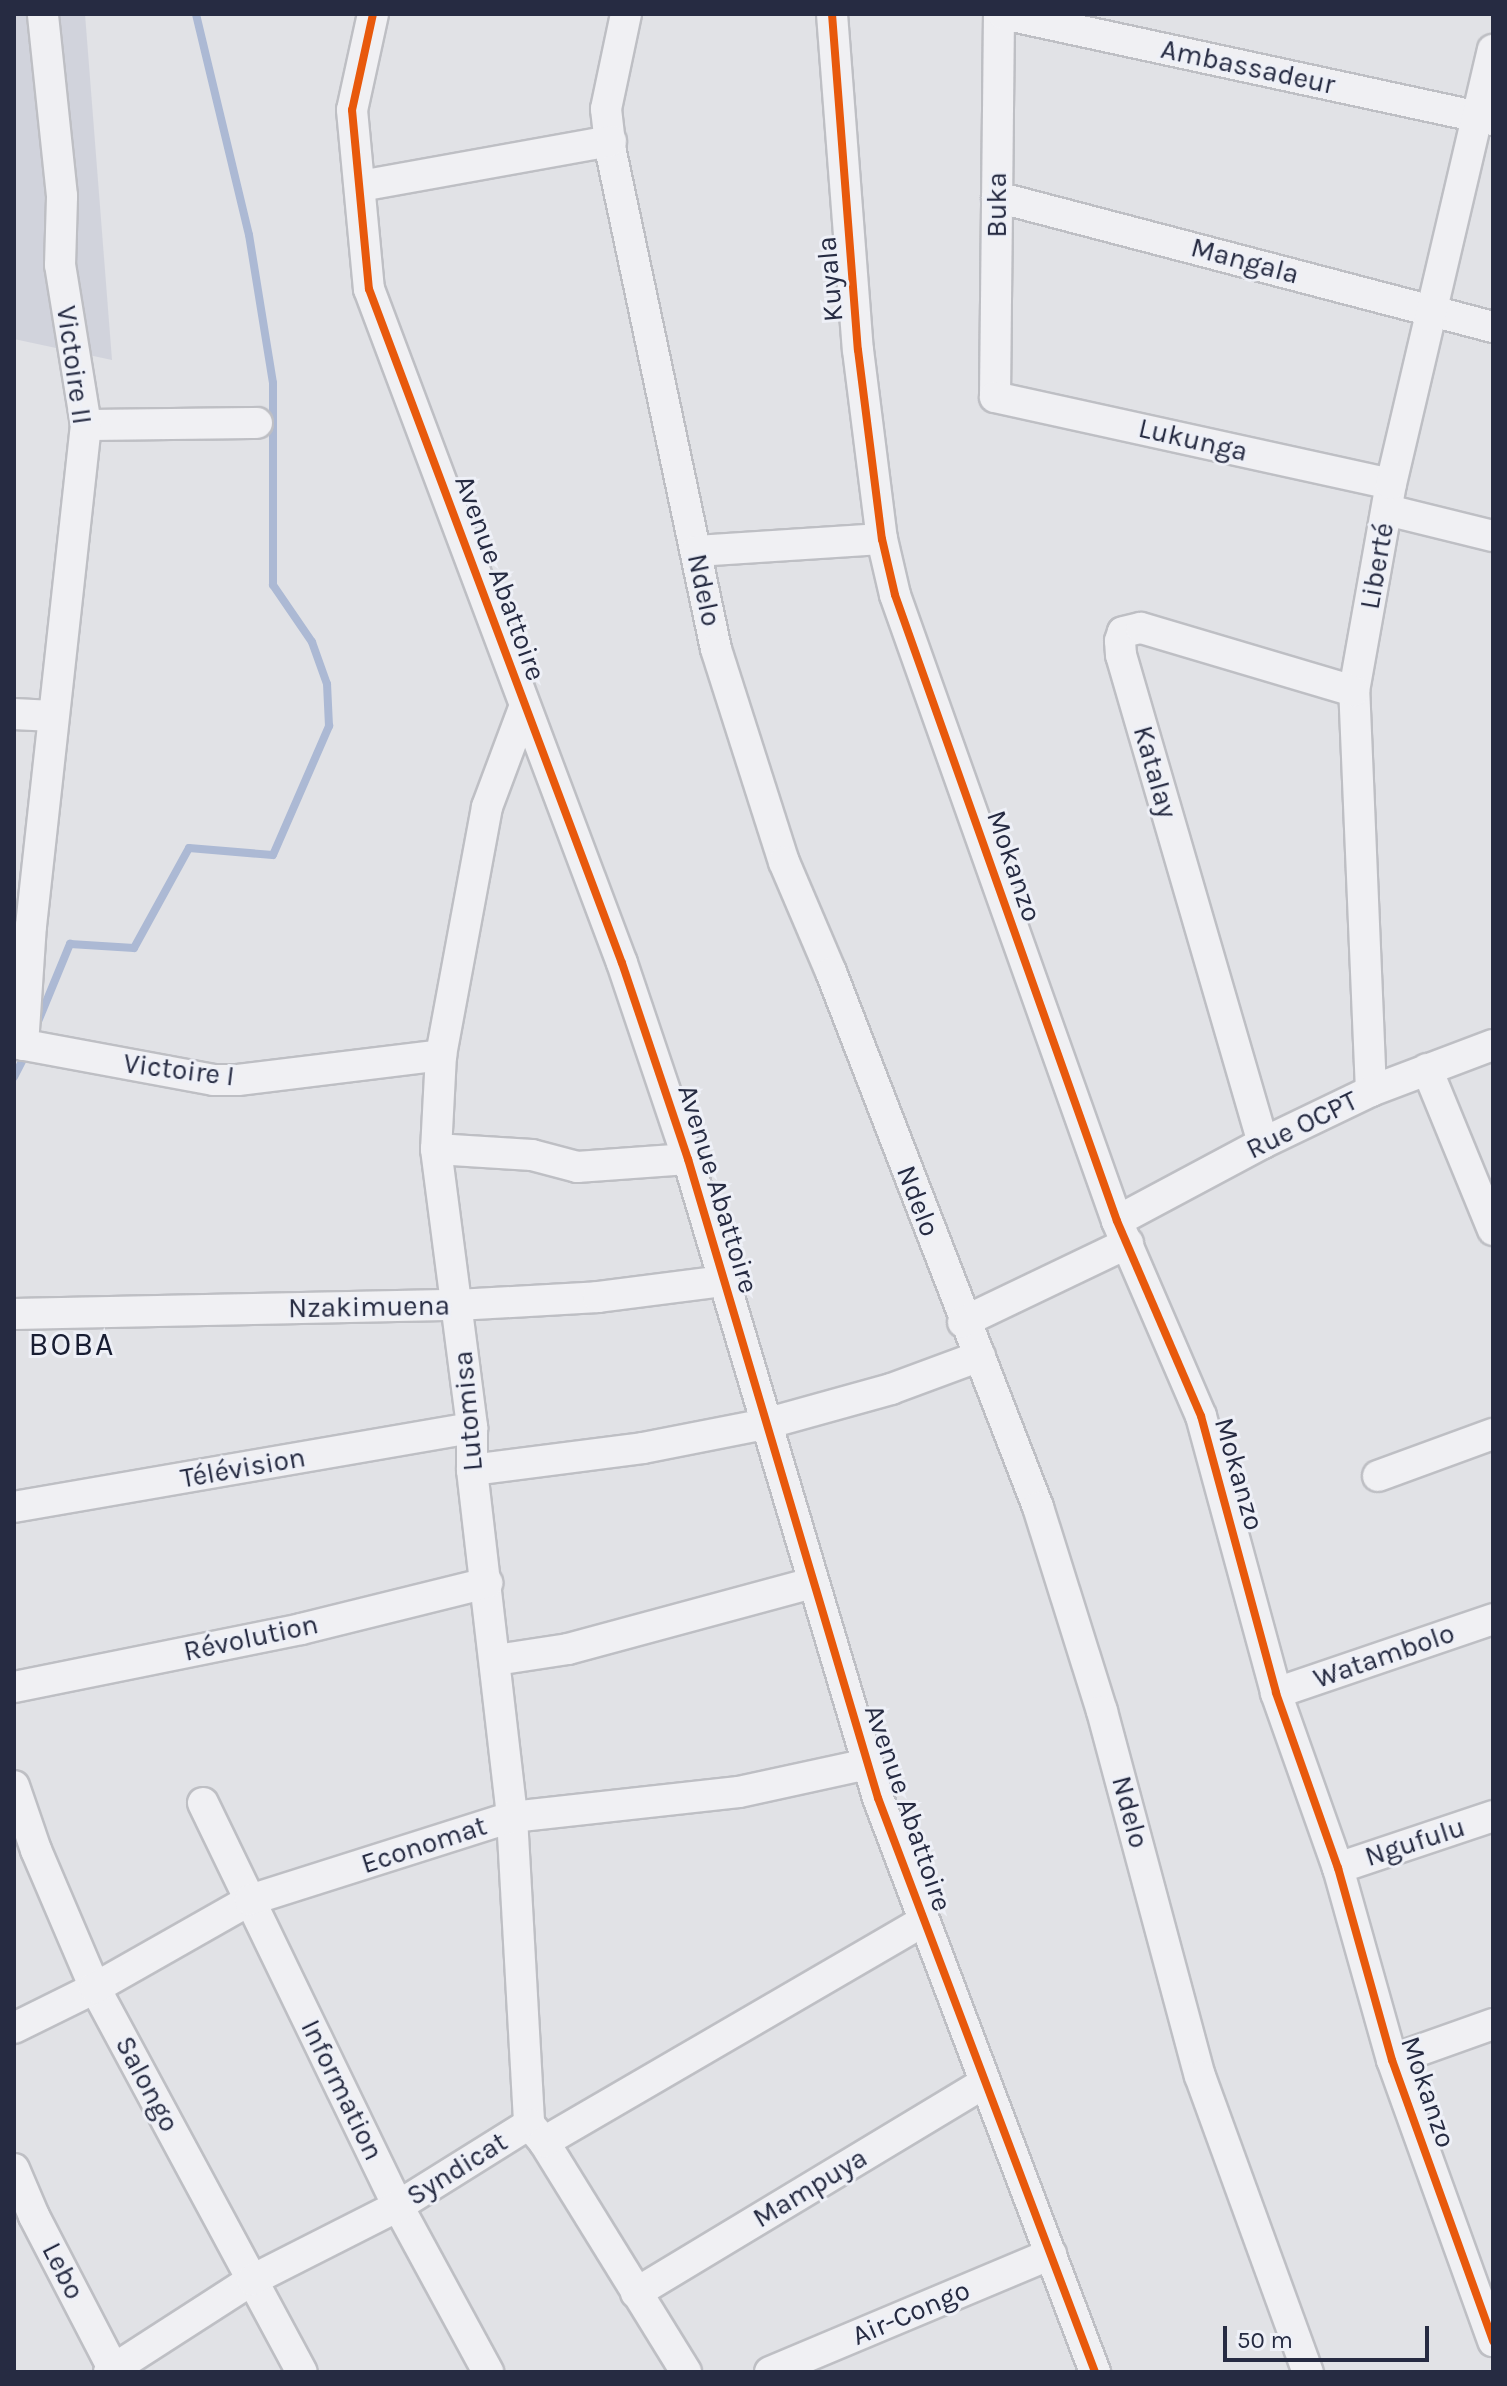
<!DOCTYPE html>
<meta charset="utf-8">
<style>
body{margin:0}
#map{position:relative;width:1507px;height:2386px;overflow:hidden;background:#e1e2e6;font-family:Karla,sans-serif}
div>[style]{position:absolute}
.built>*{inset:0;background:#d1d3dc}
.stream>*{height:8px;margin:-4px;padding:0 4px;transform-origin:4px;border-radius:4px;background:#acb9d4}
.roads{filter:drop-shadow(2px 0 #bebfc4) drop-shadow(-2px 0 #bebfc4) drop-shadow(0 2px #bebfc4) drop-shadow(0 -2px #bebfc4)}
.minor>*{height:30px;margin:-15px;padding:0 15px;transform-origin:15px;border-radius:15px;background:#f0f0f3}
.cycleway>*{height:8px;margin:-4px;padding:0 4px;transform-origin:4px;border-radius:4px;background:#e8590c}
span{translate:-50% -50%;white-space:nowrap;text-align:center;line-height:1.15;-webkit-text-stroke:6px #eef0f7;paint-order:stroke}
.street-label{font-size:28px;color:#262b42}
.quarter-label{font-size:32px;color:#181d32;letter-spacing:2px}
.frame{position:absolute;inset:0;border:16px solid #262b42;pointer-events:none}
.scale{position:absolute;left:1223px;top:2326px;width:206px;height:36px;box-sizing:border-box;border:4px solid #262b42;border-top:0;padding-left:10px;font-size:24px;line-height:28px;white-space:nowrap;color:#262b42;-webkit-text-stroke:6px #eef0f7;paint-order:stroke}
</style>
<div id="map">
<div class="built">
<i style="clip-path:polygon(14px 14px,85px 14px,112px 360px,14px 339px)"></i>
</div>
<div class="stream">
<i style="left:37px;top:1024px;width:87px;rotate:-67.6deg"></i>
<i style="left:70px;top:944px;width:64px;rotate:3.6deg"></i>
<i style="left:134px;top:948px;width:114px;rotate:-61.2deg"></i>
<i style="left:189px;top:848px;width:84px;rotate:4.8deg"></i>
<i style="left:273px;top:855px;width:141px;rotate:-66.5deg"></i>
<i style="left:329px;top:726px;width:42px;rotate:-92.7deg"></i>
<i style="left:327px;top:684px;width:45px;rotate:-109.7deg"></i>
<i style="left:312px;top:642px;width:69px;rotate:-124.4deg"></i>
<i style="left:273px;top:585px;width:202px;rotate:-90deg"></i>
<i style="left:273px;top:383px;width:150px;rotate:-99.2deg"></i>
<i style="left:249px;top:235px;width:227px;rotate:-103.5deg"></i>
<i style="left:14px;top:1077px;width:29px;rotate:-63deg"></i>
</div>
<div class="roads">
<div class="minor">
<i style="left:373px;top:14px;width:98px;rotate:102.3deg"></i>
<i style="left:352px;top:110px;width:180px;rotate:84.6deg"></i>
<i style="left:369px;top:289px;width:720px;rotate:69.43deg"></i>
<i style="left:622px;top:963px;width:207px;rotate:71.4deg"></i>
<i style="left:688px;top:1159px;width:667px;rotate:73.44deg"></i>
<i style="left:878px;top:1798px;width:614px;rotate:69.29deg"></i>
<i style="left:626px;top:14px;width:97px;rotate:101.9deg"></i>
<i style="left:606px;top:109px;width:43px;rotate:83.4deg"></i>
<i style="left:611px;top:152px;width:508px;rotate:78.07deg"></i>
<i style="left:716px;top:649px;width:224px;rotate:72.3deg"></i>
<i style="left:784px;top:862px;width:120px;rotate:66.9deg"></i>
<i style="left:831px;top:972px;width:574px;rotate:68.85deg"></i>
<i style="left:1038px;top:1507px;width:214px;rotate:72.6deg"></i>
<i style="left:1102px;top:1711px;width:378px;rotate:75deg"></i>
<i style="left:1200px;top:2076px;width:315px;rotate:70deg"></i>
<i style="left:832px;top:14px;width:337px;rotate:85.6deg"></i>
<i style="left:858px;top:350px;width:191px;rotate:82.8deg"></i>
<i style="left:882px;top:539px;width:57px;rotate:76.9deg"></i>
<i style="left:895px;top:595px;width:664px;rotate:70.47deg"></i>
<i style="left:1117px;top:1221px;width:212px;rotate:66.7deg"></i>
<i style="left:1201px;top:1416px;width:287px;rotate:74.8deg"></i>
<i style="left:1276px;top:1693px;width:186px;rotate:70.5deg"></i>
<i style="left:1338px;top:1868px;width:199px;rotate:74.3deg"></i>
<i style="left:1392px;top:2060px;width:299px;rotate:70.2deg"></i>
<i style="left:999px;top:14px;width:383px;rotate:90.6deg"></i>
<i style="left:995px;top:397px;width:405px;rotate:12.4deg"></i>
<i style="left:1003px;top:14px;width:501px;rotate:12.21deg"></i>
<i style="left:360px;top:186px;width:255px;rotate:-10.2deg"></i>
<i style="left:997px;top:197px;width:513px;rotate:14.69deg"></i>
<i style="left:86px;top:425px;width:171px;rotate:-0.7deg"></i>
<i style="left:1387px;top:510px;width:109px;rotate:13.8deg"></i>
<i style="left:696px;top:551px;width:186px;rotate:-3.7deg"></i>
<i style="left:524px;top:708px;width:106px;rotate:110.5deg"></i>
<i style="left:487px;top:807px;width:252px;rotate:100.5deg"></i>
<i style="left:441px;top:1055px;width:94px;rotate:93deg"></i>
<i style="left:436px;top:1149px;width:281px;rotate:82.6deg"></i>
<i style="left:472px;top:1428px;width:42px;rotate:90deg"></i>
<i style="left:472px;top:1470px;width:349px;rotate:83.4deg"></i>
<i style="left:512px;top:1817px;width:307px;rotate:86.8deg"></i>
<i style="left:14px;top:714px;width:39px;rotate:3deg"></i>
<i style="left:14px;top:1043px;width:202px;rotate:10.5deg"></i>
<i style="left:213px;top:1080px;width:25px"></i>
<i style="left:238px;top:1080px;width:205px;rotate:-7deg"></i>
<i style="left:23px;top:1045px;width:119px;rotate:-86.2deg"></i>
<i style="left:31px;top:926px;width:504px;rotate:-83.74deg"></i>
<i style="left:86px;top:425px;width:162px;rotate:-99.2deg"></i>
<i style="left:60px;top:265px;width:69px;rotate:-88.3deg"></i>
<i style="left:62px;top:196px;width:183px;rotate:-96deg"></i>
<i style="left:1427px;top:1069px;width:174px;rotate:67.7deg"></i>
<i style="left:1371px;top:1091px;width:400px;rotate:-92.4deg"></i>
<i style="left:1354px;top:691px;width:210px;rotate:-79.9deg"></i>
<i style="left:1391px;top:484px;width:446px;rotate:-76.8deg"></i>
<i style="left:1263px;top:1143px;width:508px;rotate:-106.22deg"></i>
<i style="left:1121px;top:655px;width:14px;rotate:-94deg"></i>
<i style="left:1120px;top:641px;width:9px;rotate:-72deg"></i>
<i style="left:1123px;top:632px;width:18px;rotate:-13deg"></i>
<i style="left:1141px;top:628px;width:222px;rotate:16.5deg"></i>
<i style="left:436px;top:1149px;width:96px;rotate:3.6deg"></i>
<i style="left:532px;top:1155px;width:47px;rotate:14.9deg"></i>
<i style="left:577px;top:1167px;width:111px;rotate:-4.1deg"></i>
<i style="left:1117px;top:1221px;width:166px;rotate:-28.1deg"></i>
<i style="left:1263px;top:1143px;width:120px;rotate:-25.7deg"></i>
<i style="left:1371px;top:1091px;width:130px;rotate:-20.7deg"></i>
<i style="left:14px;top:1314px;width:443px;rotate:-1.2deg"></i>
<i style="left:457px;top:1305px;width:141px;rotate:-3.2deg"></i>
<i style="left:598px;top:1297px;width:126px;rotate:-7.3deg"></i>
<i style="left:963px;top:1322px;width:183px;rotate:-25.6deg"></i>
<i style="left:472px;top:1470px;width:172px;rotate:-7.3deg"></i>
<i style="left:643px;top:1448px;width:124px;rotate:-11.1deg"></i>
<i style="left:765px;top:1424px;width:131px;rotate:-15.5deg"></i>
<i style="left:891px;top:1389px;width:95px;rotate:-20.3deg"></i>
<i style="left:1378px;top:1476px;width:122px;rotate:-20.1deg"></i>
<i style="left:14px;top:1507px;width:465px;rotate:-9.8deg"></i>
<i style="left:496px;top:1660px;width:73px;rotate:-8.7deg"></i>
<i style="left:568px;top:1649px;width:253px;rotate:-15.1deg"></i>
<i style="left:14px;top:1687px;width:293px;rotate:-11.4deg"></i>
<i style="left:301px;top:1629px;width:192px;rotate:-13.9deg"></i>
<i style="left:1276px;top:1693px;width:229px;rotate:-18.8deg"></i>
<i style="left:14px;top:1786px;width:68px;rotate:71deg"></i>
<i style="left:36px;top:1850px;width:150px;rotate:66.9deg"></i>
<i style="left:95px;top:1988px;width:436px;rotate:61.7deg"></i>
<i style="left:203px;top:1803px;width:448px;rotate:64.2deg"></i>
<i style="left:398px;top:2206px;width:189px;rotate:61.5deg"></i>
<i style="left:1338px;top:1868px;width:163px;rotate:-18.5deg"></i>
<i style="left:14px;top:2028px;width:90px;rotate:-26.3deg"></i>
<i style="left:95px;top:1988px;width:178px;rotate:-29.6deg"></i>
<i style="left:250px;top:1900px;width:275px;rotate:-17.6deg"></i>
<i style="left:512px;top:1817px;width:228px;rotate:-6.3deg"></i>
<i style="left:739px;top:1792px;width:131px;rotate:-12.3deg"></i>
<i style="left:1392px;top:2060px;width:107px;rotate:-19.6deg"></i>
<i style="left:544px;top:2142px;width:270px;rotate:58.3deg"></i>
<i style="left:14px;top:2169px;width:51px;rotate:66.9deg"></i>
<i style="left:34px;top:2216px;width:176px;rotate:62.6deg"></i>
<i style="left:636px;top:2293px;width:406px;rotate:-31.1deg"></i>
<i style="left:109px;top:2372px;width:170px;rotate:-32.8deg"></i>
<i style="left:252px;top:2280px;width:164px;rotate:-26.9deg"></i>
<i style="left:398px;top:2206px;width:155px;rotate:-32deg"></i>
<i style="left:529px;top:2124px;width:23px;rotate:50deg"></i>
<i style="left:544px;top:2142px;width:439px;rotate:-30.2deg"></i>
<i style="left:770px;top:2372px;width:305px;rotate:-22.8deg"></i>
</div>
</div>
<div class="cycleway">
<i style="left:373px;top:14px;width:98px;rotate:102.3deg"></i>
<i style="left:352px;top:110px;width:180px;rotate:84.6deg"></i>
<i style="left:369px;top:289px;width:720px;rotate:69.43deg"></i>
<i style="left:622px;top:963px;width:207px;rotate:71.4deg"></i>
<i style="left:688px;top:1159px;width:667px;rotate:73.44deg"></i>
<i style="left:878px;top:1798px;width:614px;rotate:69.29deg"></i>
<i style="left:832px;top:14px;width:337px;rotate:85.6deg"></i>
<i style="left:858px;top:350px;width:191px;rotate:82.8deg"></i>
<i style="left:882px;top:539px;width:57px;rotate:76.9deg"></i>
<i style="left:895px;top:595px;width:664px;rotate:70.47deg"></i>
<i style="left:1117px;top:1221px;width:212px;rotate:66.7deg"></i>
<i style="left:1201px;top:1416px;width:287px;rotate:74.8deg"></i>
<i style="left:1276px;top:1693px;width:186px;rotate:70.5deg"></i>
<i style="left:1338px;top:1868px;width:199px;rotate:74.3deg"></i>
<i style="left:1392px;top:2060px;width:299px;rotate:70.2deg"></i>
</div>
<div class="street-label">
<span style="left:1248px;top:67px;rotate:12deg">Ambassadeur</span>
<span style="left:997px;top:205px;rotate:-90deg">Buka</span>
<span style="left:1245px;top:261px;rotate:15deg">Mangala</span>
<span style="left:830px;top:279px;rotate:-95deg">Kuyala</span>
<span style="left:74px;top:365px;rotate:82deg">Victoire II</span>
<span style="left:1193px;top:440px;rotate:13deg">Lukunga</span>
<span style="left:1377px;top:566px;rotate:-80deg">Liberté</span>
<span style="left:500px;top:578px;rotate:70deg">Avenue Abattoire</span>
<span style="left:704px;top:590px;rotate:78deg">Ndelo</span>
<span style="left:1155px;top:772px;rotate:74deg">Katalay</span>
<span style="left:1014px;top:866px;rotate:71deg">Mokanzo</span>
<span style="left:179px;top:1070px;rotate:7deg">Victoire I</span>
<span style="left:1302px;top:1125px;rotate:-26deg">Rue OCPT</span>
<span style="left:718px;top:1189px;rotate:73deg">Avenue Abattoire</span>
<span style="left:918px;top:1201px;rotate:69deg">Ndelo</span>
<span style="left:369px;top:1307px;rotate:-1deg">Nzakimuena</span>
<span style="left:468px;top:1411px;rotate:-95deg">Lutomisa</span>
<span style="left:243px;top:1468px;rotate:-10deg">Télévision</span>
<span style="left:1239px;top:1474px;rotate:74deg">Mokanzo</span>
<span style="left:251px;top:1638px;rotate:-12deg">Révolution</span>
<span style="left:1384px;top:1656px;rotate:-19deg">Watambolo</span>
<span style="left:908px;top:1808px;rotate:71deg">Avenue Abattoire</span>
<span style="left:1130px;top:1812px;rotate:75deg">Ndelo</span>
<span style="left:1415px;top:1842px;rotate:-18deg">Ngufulu</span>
<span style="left:424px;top:1845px;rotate:-18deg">Economat</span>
<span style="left:147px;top:2084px;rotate:62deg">Salongo</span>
<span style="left:342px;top:2090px;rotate:64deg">Information</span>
<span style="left:1428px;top:2092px;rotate:71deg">Mokanzo</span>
<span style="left:457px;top:2169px;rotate:-32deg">Syndicat</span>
<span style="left:810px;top:2188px;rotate:-31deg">Mampuya</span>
<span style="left:63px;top:2271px;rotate:63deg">Lebo</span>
<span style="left:911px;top:2313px;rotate:-23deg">Air-Congo</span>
</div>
<div class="quarter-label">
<span style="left:72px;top:1345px">BOBA</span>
</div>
<div class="frame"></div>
<div class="scale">50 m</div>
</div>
